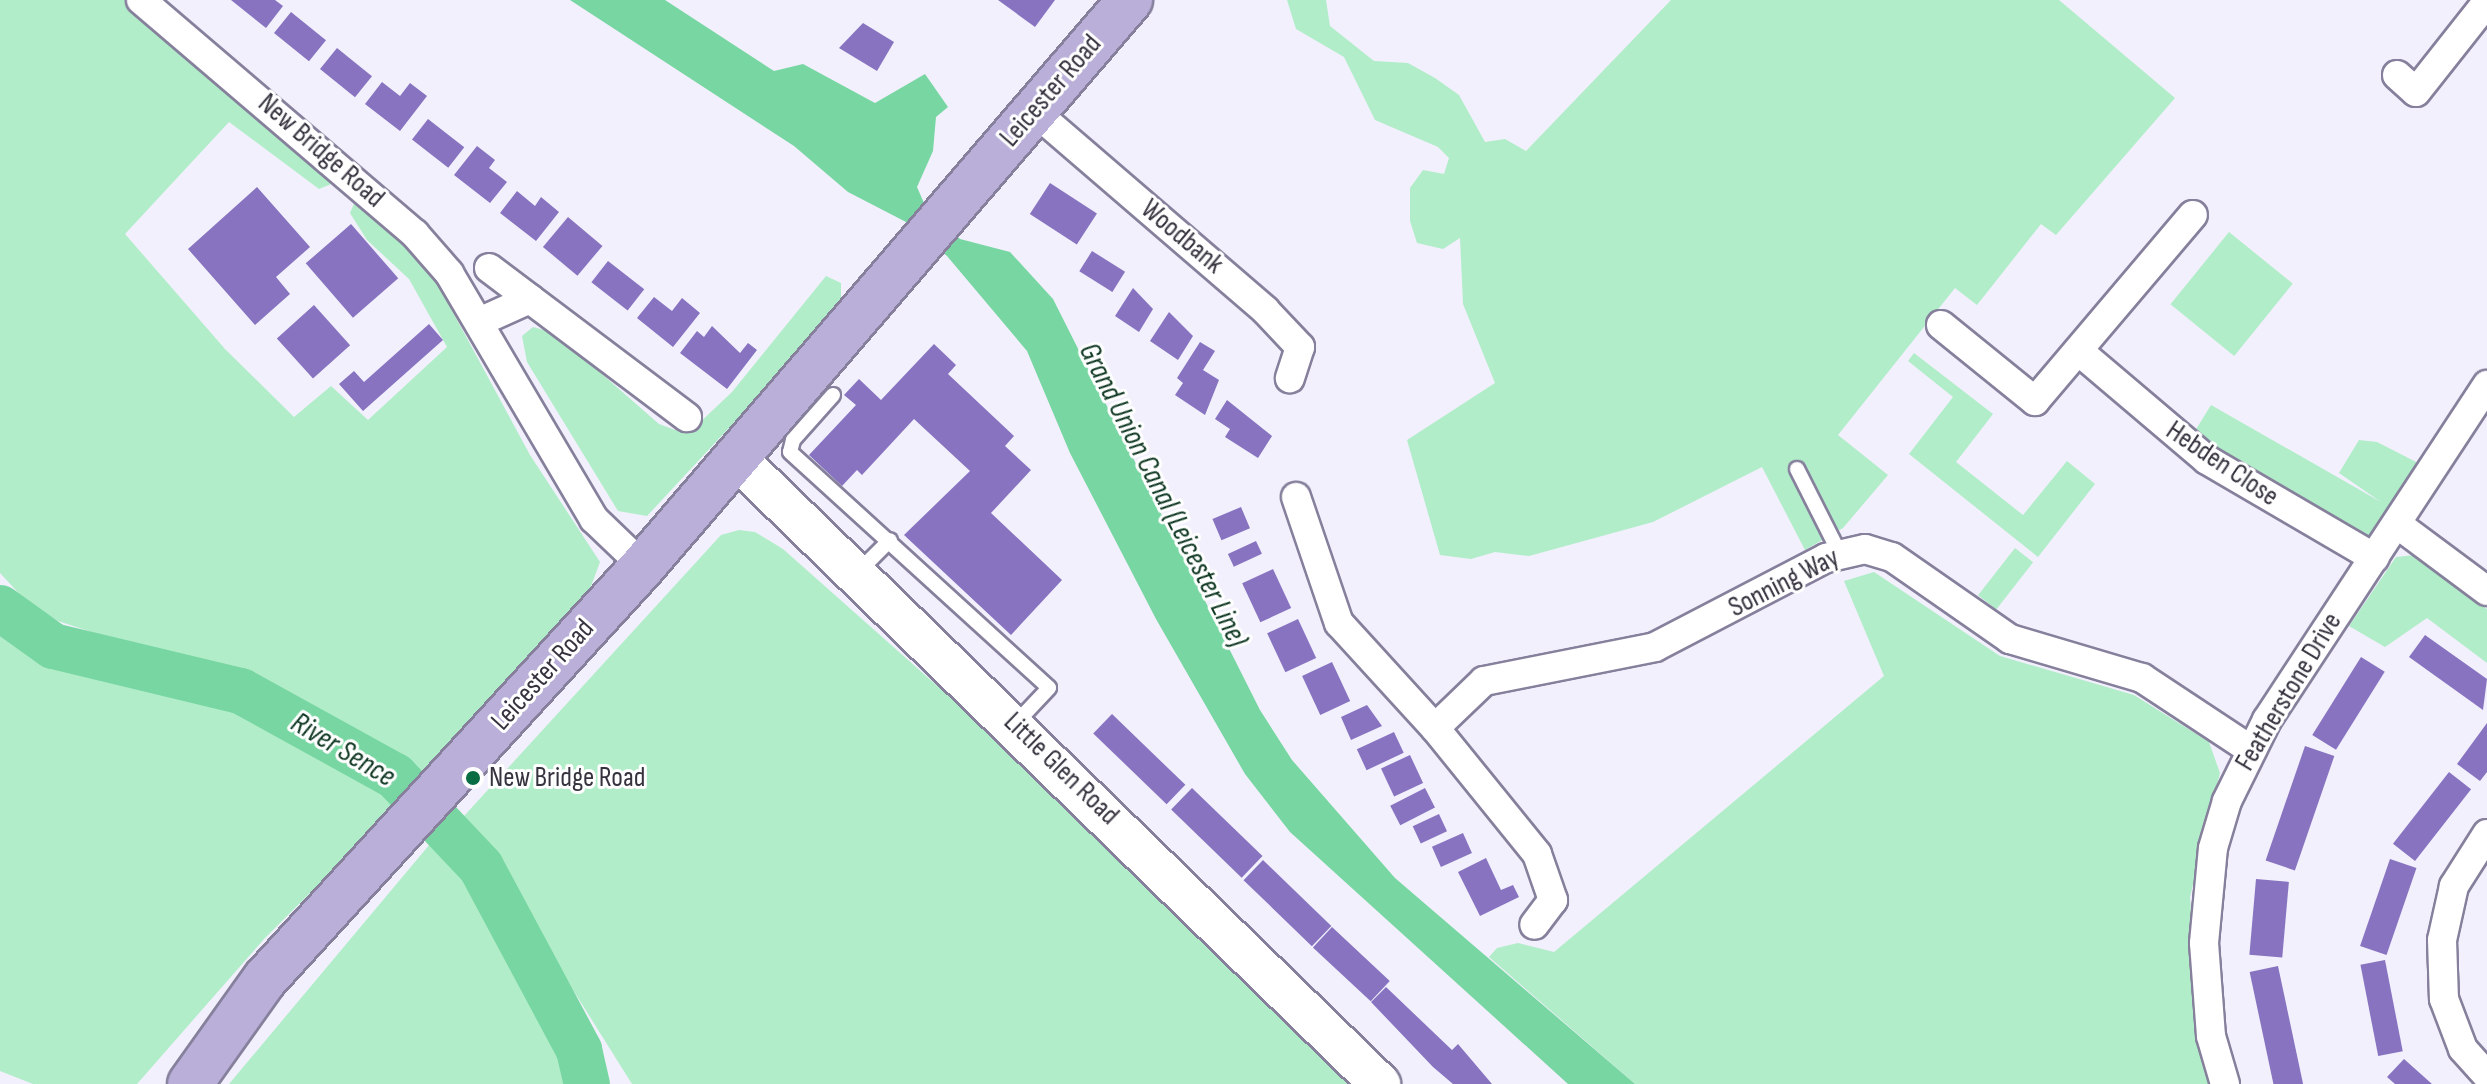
<!DOCTYPE html>
<style>
body{margin:0}
#map{position:relative;width:2487px;height:1084px;overflow:hidden;background:#f2f0fc;font-family:"Sofia Sans Condensed",sans-serif}
div>[style]{position:absolute}
.green>*{inset:0;background:#b1edc9;transform-origin:0 0}
.water>*{inset:0;background:#78d6a2}
.river>*{height:46px;margin:-23px;padding:0 23px;transform-origin:23px;border-radius:23px;background:#78d6a2}
.building>*{inset:0;background:#8773c0;transform-origin:0 0}
.roads{filter:drop-shadow(2px 0 #86809c) drop-shadow(-2px 0 #86809c) drop-shadow(0 2px #86809c) drop-shadow(0 -2px #86809c)}
.service>*{height:14px;margin:-7px;padding:0 7px;transform-origin:7px;border-radius:7px;background:#fff}
.minor>*{height:28px;margin:-14px;padding:0 14px;transform-origin:14px;border-radius:14px;background:#fff}
.secondary>*{height:40px;margin:-20px;padding:0 20px;transform-origin:20px;border-radius:20px;background:#fff}
.primary>*{height:44px;margin:-22px;padding:0 22px;transform-origin:22px;border-radius:22px;background:#b9afd9}
.dots>*{width:22px;height:22px;translate:-50% -50%;box-sizing:border-box;border:4px solid #fff;border-radius:50%}
span{translate:-50% -50%;white-space:nowrap;text-align:center;line-height:1.15;-webkit-text-stroke:6px #fff;paint-order:stroke}
.street-label{font-size:28px;color:#36333f}
.poi-label{font-size:28px;color:#36333f}
.left{translate:0 -50%;text-align:left}
.water-label{font-size:30px;color:#0f3823;font-style:italic}
</style>
<div id="map">
<div class="green">
<i style="clip-path:polygon(0 0,128px 0,336px 182px,319px 189px,229px 122px,125px 234px,225px 349px,294px 417px,331px 386px,368px 420px,447px 347px,409px 279px,367px 240px,350px 213px,356px 199px,398px 232px,436px 281px,530px 455px,600px 562px,590px 589px,446px 757px,419px 775px,278px 693px,58px 621px,26px 601px,0 573px)"></i>
<i style="clip-path:polygon(1287px 0,1326px 0,1330px 26px,1374px 61px,1408px 63px,1435px 78px,1459px 95px,1485px 142px,1505px 139px,1526px 151px,1671px 0,2059px 0,2175px 98px,2056px 235px,2041px 224px,1977px 305px,1955px 288px,1838px 435px,1888px 475px,1843px 528px,1805px 550px,1762px 467px,1653px 522px,1529px 556px,1495px 552px,1471px 559px,1440px 555px,1407px 440px,1495px 383px,1463px 304px,1460px 238px,1443px 249px,1417px 243px,1410px 221px,1410px 188px,1423px 170px,1444px 174px,1449px 158px,1438px 147px,1375px 120px,1344px 57px,1296px 29px)"></i>
<i style="left:2229px;top:232px;width:82px;height:93px;rotate:39deg"></i>
<i style="clip-path:polygon(826px 276px,841px 283px,841px 299px,766px 388px,647px 516px,618px 511px,527px 362px,522px 336px,533px 327px,555px 333px,659px 424px,678px 431px,695px 427px,732px 392px)"></i>
<i style="clip-path:polygon(1914px 353px,1993px 414px,1956px 462px,2023px 515px,2067px 461px,2095px 484px,2038px 557px,1909px 454px,1953px 397px,1908px 361px)"></i>
<i style="clip-path:polygon(2211px 405px,2381px 502px,2339px 473px,2359px 440px,2377px 442px,2422px 465px,2375px 558px,2187px 444px)"></i>
<i style="clip-path:polygon(739px 530px,755px 532px,783px 549px,1093px 824px,1354px 1084px,632px 1084px,464px 816px,721px 535px)"></i>
<i style="left:2015px;top:548px;width:23px;height:60px;rotate:38deg"></i>
<i style="clip-path:polygon(2415px 555px,2487px 609px,2487px 663px,2427px 618px,2385px 647px,2349px 626px,2396px 557px)"></i>
<i style="clip-path:polygon(1874px 572px,2000px 656px,2134px 695px,2209px 742px,2220px 773px,2190px 897px,2200px 1045px,2215px 1084px,1635px 1084px,1489px 957px,1497px 948px,1518px 943px,1554px 952px,1884px 676px,1844px 581px)"></i>
<i style="clip-path:polygon(0 618px,47px 654px,118px 675px,244px 698px,394px 782px,390px 813px,264px 939px,137px 1084px,33px 1084px,0 1071px)"></i>
<i style="clip-path:polygon(441px 841px,464px 859px,480px 901px,590px 1084px,229px 1084px,430px 844px)"></i>
</div>
<div class="water">
<i style="clip-path:polygon(570px 0,665px 0,774px 71px,803px 64px,875px 103px,925px 74px,948px 107px,936px 117px,933px 151px,917px 187px,924px 203px,960px 239px,1010px 252px,1053px 299px,1260px 710px,1292px 760px,1395px 878px,1635px 1084px,1568px 1084px,1290px 832px,1245px 774px,1156px 619px,1070px 453px,1027px 351px,947px 256px,906px 222px,848px 192px,794px 146px)"></i>
</div>
<div class="river">
<i style="left:0;top:608px;width:65px;rotate:35.6deg"></i>
<i style="left:53px;top:646px;width:193px;rotate:13.5deg"></i>
<i style="left:241px;top:691px;width:176px;rotate:28.9deg"></i>
<i style="left:395px;top:776px;width:125px;rotate:46.6deg"></i>
<i style="left:481px;top:867px;width:208px;rotate:61.8deg"></i>
<i style="left:579px;top:1050px;width:35px;rotate:77deg"></i>
</div>
<div class="building">
<i style="clip-path:polygon(231px 0,275px 0,283px 6px,266px 28px)"></i>
<i style="clip-path:polygon(998px 0,1055px 0,1035px 27px)"></i>
<i style="left:291px;top:12px;width:45px;height:27px;rotate:39deg"></i>
<i style="clip-path:polygon(863px 23px,894px 42px,877px 71px,839px 48px)"></i>
<i style="left:337px;top:48px;width:45px;height:27px;rotate:39deg"></i>
<i style="clip-path:polygon(382px 82px,400px 96px,410px 83px,427px 96px,400px 131px,365px 104px)"></i>
<i style="left:428px;top:119px;width:46px;height:26px;rotate:38deg"></i>
<i style="clip-path:polygon(477px 146px,495px 160px,489px 168px,507px 182px,490px 203px,454px 175px)"></i>
<i style="left:1050px;top:183px;width:56px;height:37px;rotate:33deg"></i>
<i style="clip-path:polygon(257px 187px,310px 247px,276px 277px,290px 294px,255px 325px,188px 249px)"></i>
<i style="clip-path:polygon(517px 191px,535px 206px,541px 197px,559px 212px,536px 241px,500px 213px)"></i>
<i style="left:568px;top:217px;width:45px;height:39px;rotate:40deg"></i>
<i style="left:351px;top:224px;width:72px;height:60px;rotate:49deg"></i>
<i style="left:1092px;top:251px;width:39px;height:24px;rotate:32deg"></i>
<i style="left:608px;top:261px;width:46px;height:27px;rotate:38deg"></i>
<i style="clip-path:polygon(1133px 288px,1153px 309px,1139px 332px,1115px 316px)"></i>
<i style="clip-path:polygon(654px 297px,672px 311px,682px 298px,700px 313px,673px 347px,637px 318px)"></i>
<i style="left:314px;top:305px;width:54px;height:50px;rotate:48deg"></i>
<i style="clip-path:polygon(1169px 312px,1193px 336px,1178px 360px,1150px 341px)"></i>
<i style="clip-path:polygon(429px 324px,443px 340px,363px 411px,339px 384px,354px 371px,364px 382px)"></i>
<i style="clip-path:polygon(712px 326px,740px 353px,748px 343px,757px 350px,727px 389px,680px 353px,697px 331px,704px 337px)"></i>
<i style="clip-path:polygon(1200px 342px,1215px 351px,1203px 370px,1219px 380px,1205px 415px,1175px 395px,1183px 383px,1177px 378px)"></i>
<i style="clip-path:polygon(934px 344px,956px 365px,948px 374px,1014px 436px,1005px 446px,1031px 470px,991px 513px,1062px 580px,1011px 635px,904px 535px,970px 471px,914px 419px,862px 475px,857px 470px,842px 486px,809px 455px,856px 405px,844px 395px,859px 379px,881px 400px)"></i>
<i style="clip-path:polygon(1227px 400px,1272px 436px,1258px 458px,1225px 437px,1230px 429px,1215px 419px)"></i>
<i style="left:1241px;top:507px;width:23px;height:31px;rotate:67deg"></i>
<i style="left:1256px;top:541px;width:14px;height:31px;rotate:65deg"></i>
<i style="left:1273px;top:569px;width:43px;height:34px;rotate:65deg"></i>
<i style="left:1298px;top:619px;width:43px;height:34px;rotate:65deg"></i>
<i style="clip-path:polygon(2425px 635px,2487px 679px,2483px 710px,2409px 657px)"></i>
<i style="left:2361px;top:657px;width:28px;height:92px;rotate:32deg"></i>
<i style="left:1332px;top:662px;width:43px;height:33px;rotate:65deg"></i>
<i style="clip-path:polygon(1367px 705px,1382px 726px,1351px 740px,1341px 717px)"></i>
<i style="left:1112px;top:714px;width:102px;height:27px;rotate:44deg"></i>
<i style="clip-path:polygon(2487px 723px,2487px 772px,2480px 781px,2457px 764px)"></i>
<i style="left:1394px;top:732px;width:23px;height:41px;rotate:65deg"></i>
<i style="left:2305px;top:746px;width:31px;height:121px;rotate:19deg"></i>
<i style="left:1410px;top:755px;width:31px;height:32px;rotate:65deg"></i>
<i style="left:2449px;top:772px;width:28px;height:91px;rotate:38deg"></i>
<i style="left:1192px;top:788px;width:98px;height:30px;rotate:44deg"></i>
<i style="left:1425px;top:788px;width:22px;height:39px;rotate:63deg"></i>
<i style="left:1439px;top:814px;width:19px;height:29px;rotate:65deg"></i>
<i style="left:1463px;top:833px;width:22px;height:34px;rotate:66deg"></i>
<i style="clip-path:polygon(1486px 858px,1501px 890px,1513px 885px,1519px 897px,1480px 916px,1458px 872px)"></i>
<i style="left:2390px;top:859px;width:28px;height:92px;rotate:19deg"></i>
<i style="left:1263px;top:860px;width:95px;height:28px;rotate:44deg"></i>
<i style="left:2256px;top:879px;width:33px;height:76px;rotate:5deg"></i>
<i style="left:1332px;top:927px;width:79px;height:28px;rotate:43deg"></i>
<i style="left:2385px;top:960px;width:93px;height:25px;rotate:79deg"></i>
<i style="left:2278px;top:966px;width:121px;height:29px;rotate:78deg"></i>
<i style="clip-path:polygon(1386px 987px,1452px 1050px,1458px 1044px,1492px 1084px,1453px 1084px,1433px 1067px,1371px 1002px)"></i>
<i style="clip-path:polygon(2404px 1059px,2432px 1084px,2395px 1084px,2387px 1077px)"></i>
</div>
<div class="roads">
<div class="service">
<i style="left:833px;top:395px;width:60px;rotate:131.6deg"></i>
<i style="left:793px;top:440px;width:12px;rotate:104deg"></i>
<i style="left:790px;top:452px;width:350px;rotate:42.3deg"></i>
<i style="left:1049px;top:688px;width:50px;rotate:133.4deg"></i>
<i style="left:1797px;top:469px;width:93px;rotate:63.2deg"></i>
<i style="left:858px;top:572px;width:45px;rotate:-45deg"></i>
</div>
<div class="minor">
<i style="left:141px;top:0;width:360px;rotate:40.5deg"></i>
<i style="left:415px;top:234px;width:52px;rotate:48.9deg"></i>
<i style="left:449px;top:273px;width:286px;rotate:59.5deg"></i>
<i style="left:594px;top:519px;width:68px;rotate:43.8deg"></i>
<i style="left:2397px;top:75px;width:25px;rotate:42deg"></i>
<i style="left:2416px;top:92px;width:115px;rotate:-51.7deg"></i>
<i style="left:1034px;top:111px;width:305px;rotate:40.7deg"></i>
<i style="left:1265px;top:310px;width:51px;rotate:46.6deg"></i>
<i style="left:1300px;top:347px;width:33px;rotate:108deg"></i>
<i style="left:489px;top:268px;width:248px;rotate:37deg"></i>
<i style="left:479px;top:322px;width:56px;rotate:-24.3deg"></i>
<i style="left:1941px;top:325px;width:121px;rotate:39deg"></i>
<i style="left:2035px;top:401px;width:244px;rotate:-49.7deg"></i>
<i style="left:2081px;top:353px;width:165px;rotate:40.3deg"></i>
<i style="left:2207px;top:460px;width:194px;rotate:30.3deg"></i>
<i style="left:1296px;top:497px;width:133px;rotate:71.2deg"></i>
<i style="left:1339px;top:623px;width:142px;rotate:47.6deg"></i>
<i style="left:1435px;top:728px;width:68px;rotate:-43.8deg"></i>
<i style="left:1484px;top:681px;width:174px;rotate:-11.2deg"></i>
<i style="left:1655px;top:647px;width:193px;rotate:-27.5deg"></i>
<i style="left:1826px;top:558px;width:40px;rotate:-13deg"></i>
<i style="left:1865px;top:549px;width:28px;rotate:17deg"></i>
<i style="left:1892px;top:557px;width:144px;rotate:34.8deg"></i>
<i style="left:2010px;top:639px;width:138px;rotate:16.5deg"></i>
<i style="left:2142px;top:678px;width:131px;rotate:33.4deg"></i>
<i style="left:2397px;top:524px;width:112px;rotate:36.7deg"></i>
<i style="left:1435px;top:728px;width:162px;rotate:51deg"></i>
<i style="left:1537px;top:854px;width:49px;rotate:70.8deg"></i>
<i style="left:1553px;top:900px;width:31px;rotate:127deg"></i>
<i style="left:2487px;top:834px;width:62px;rotate:122.4deg"></i>
<i style="left:2454px;top:886px;width:55px;rotate:102.5deg"></i>
<i style="left:2442px;top:940px;width:59px;rotate:88.1deg"></i>
<i style="left:2444px;top:999px;width:53px;rotate:69.2deg"></i>
<i style="left:2463px;top:1049px;width:36px;rotate:48deg"></i>
<i style="left:2225px;top:1084px;width:50px;rotate:-106.3deg"></i>
<i style="left:2211px;top:1036px;width:93px;rotate:-94.3deg"></i>
<i style="left:2204px;top:943px;width:95px;rotate:-84.6deg"></i>
<i style="left:2213px;top:848px;width:49px;rotate:-73.4deg"></i>
<i style="left:2227px;top:801px;width:90px;rotate:-63.7deg"></i>
<i style="left:2267px;top:720px;width:401px;rotate:-56.7deg"></i>
</div>
<div class="secondary">
<i style="left:737px;top:459px;width:897px;rotate:44.19deg"></i>
</div>
<div class="primary">
<i style="left:190px;top:1084px;width:129px;rotate:-54.5deg"></i>
<i style="left:265px;top:979px;width:560px;rotate:-47.53deg"></i>
<i style="left:643px;top:566px;width:747px;rotate:-49.29deg"></i>
</div>
</div>
<div class="dots">
<i style="left:473px;top:778px;background:#086d43"></i>
</div>
<div class="street-label">
<span style="left:1051px;top:91px;rotate:-49deg">Leicester Road</span>
<span style="left:321px;top:151px;rotate:41deg">New Bridge Road</span>
<span style="left:1182px;top:237px;rotate:40deg">Woodbank</span>
<span style="left:2222px;top:464px;rotate:34deg">Hebden Close</span>
<span style="left:1784px;top:583px;rotate:-27deg">Sonning Way</span>
<span style="left:543px;top:675px;rotate:-48deg">Leicester Road</span>
<span style="left:2289px;top:692px;rotate:-59deg">Featherstone Drive</span>
<span style="left:1061px;top:769px;rotate:44deg">Little Glen Road</span>
</div>
<div class="poi-label">
<span class="left" style="left:489px;top:778px">New Bridge Road</span>
</div>
<div class="water-label">
<span style="left:1163px;top:495px;rotate:63deg">Grand Union Canal (Leicester Line)</span>
<span style="left:343px;top:750px;rotate:31deg">River Sence</span>
</div>
</div>
